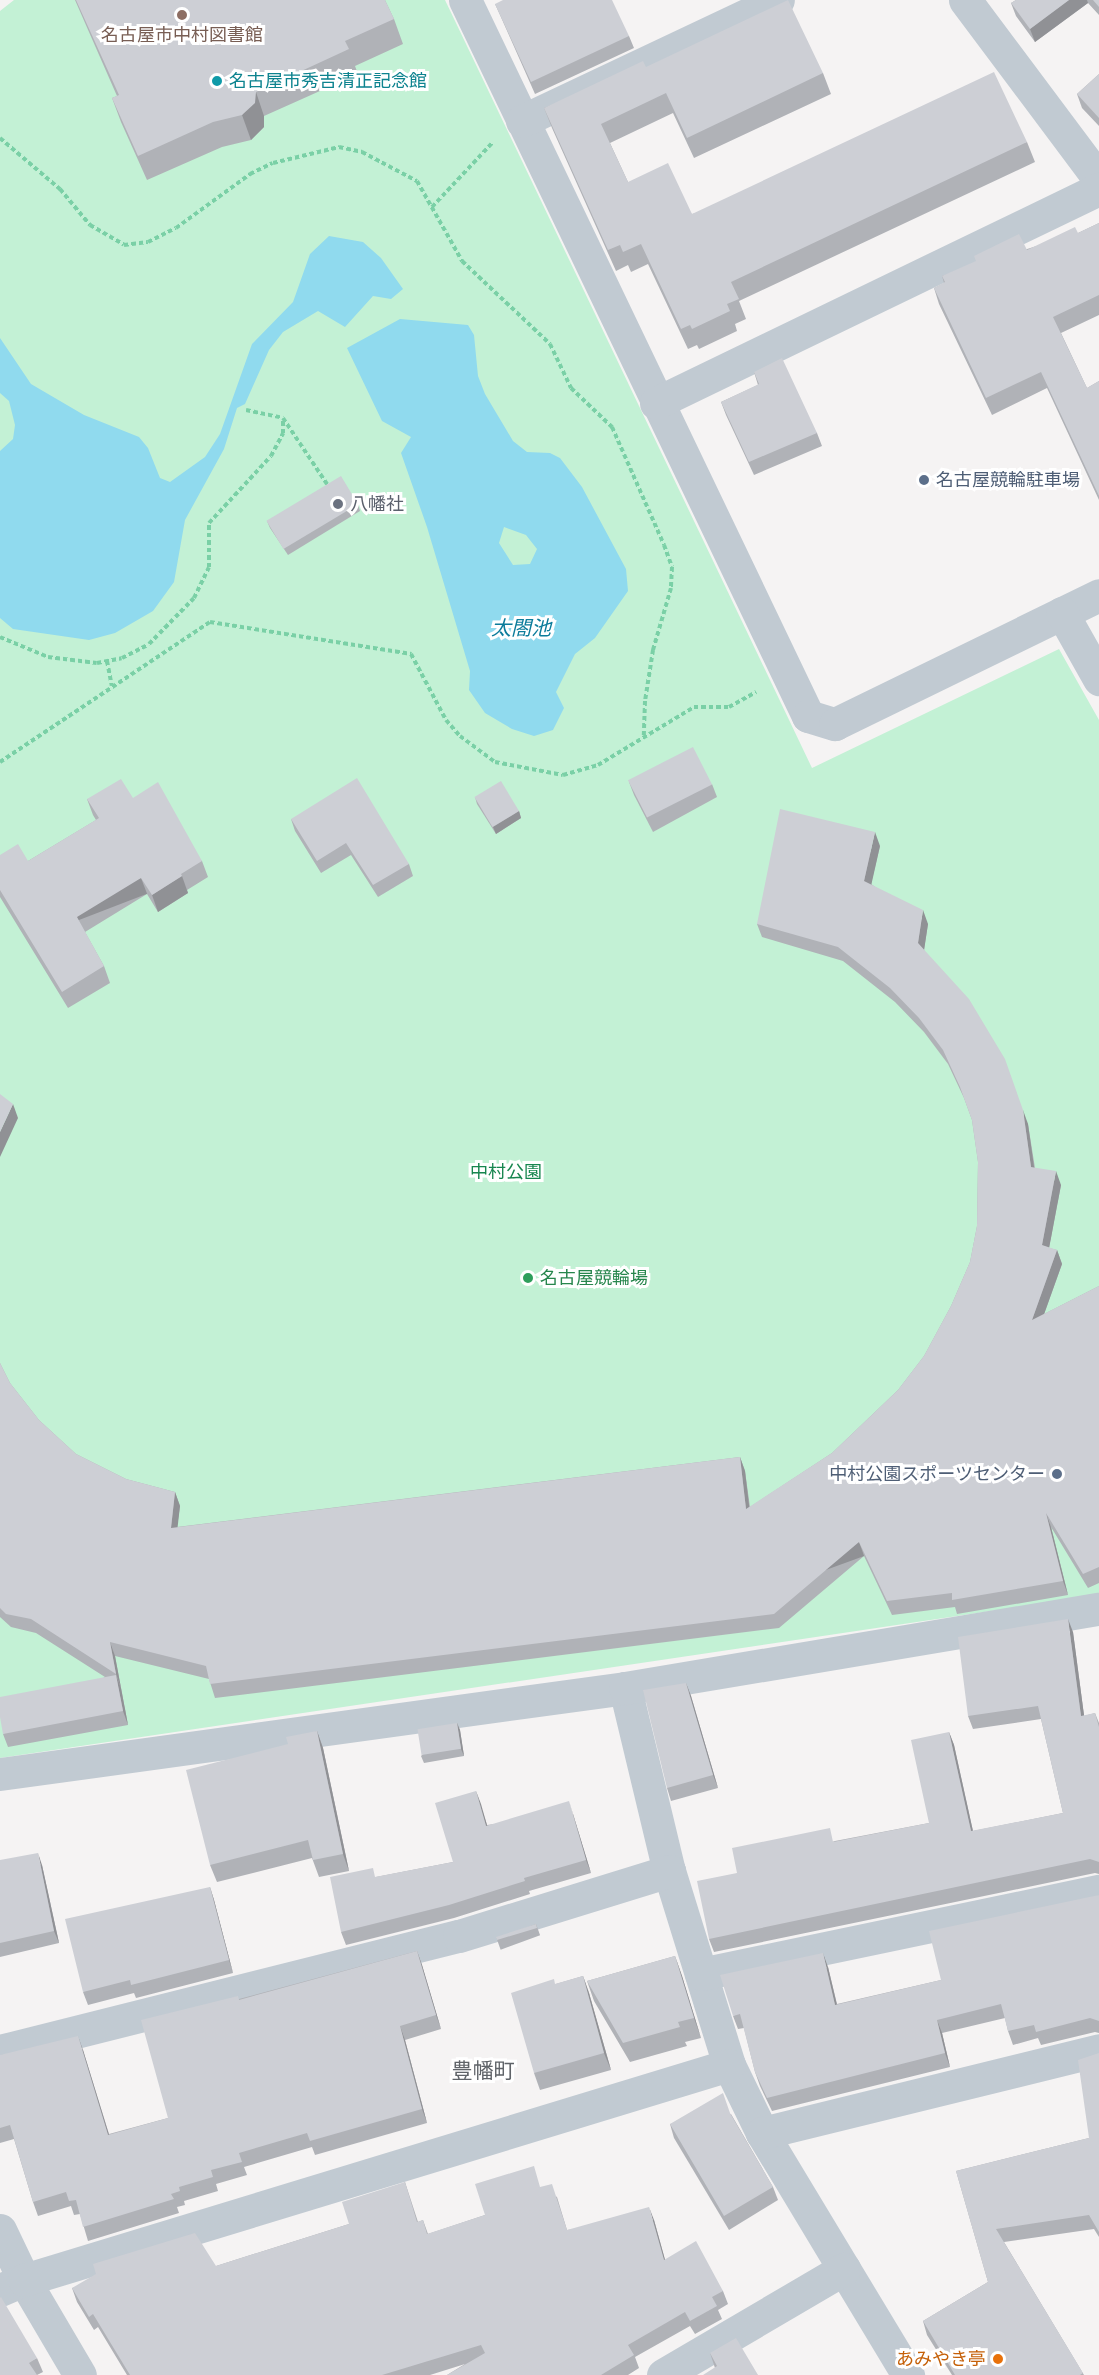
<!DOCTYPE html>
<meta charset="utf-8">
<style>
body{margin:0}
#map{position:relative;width:1099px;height:2375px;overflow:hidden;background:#f5f3f3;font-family:"DM Sans","Noto Sans JP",sans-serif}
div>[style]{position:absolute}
.green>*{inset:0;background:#c3f1d5}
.water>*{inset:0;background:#90daee}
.path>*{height:4px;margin-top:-2px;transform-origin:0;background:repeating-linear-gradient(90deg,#7ad0a6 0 4.5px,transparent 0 7.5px)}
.minor>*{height:33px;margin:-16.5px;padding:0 16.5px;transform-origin:16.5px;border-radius:16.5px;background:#c1cad2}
.wall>*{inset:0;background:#b0b2b7;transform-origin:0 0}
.shaded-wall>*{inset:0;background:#909195;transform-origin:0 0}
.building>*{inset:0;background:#cdcfd5;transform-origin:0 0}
.dots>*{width:16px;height:16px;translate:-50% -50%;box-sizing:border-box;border:3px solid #fff;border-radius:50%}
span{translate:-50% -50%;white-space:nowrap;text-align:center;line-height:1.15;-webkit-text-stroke:6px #fff;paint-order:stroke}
.education-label{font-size:18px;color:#785e54}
.culture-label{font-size:18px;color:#0d838f}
.left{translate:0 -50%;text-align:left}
.service-label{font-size:18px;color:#4e5e75}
.right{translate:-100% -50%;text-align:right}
.worship-label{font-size:18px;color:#5b616d}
.park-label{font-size:18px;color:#17864f}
.leisure-label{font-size:18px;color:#27864d}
.food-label{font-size:18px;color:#c56008}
.water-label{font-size:20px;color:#0c7c9b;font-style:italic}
.quarter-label{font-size:21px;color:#5f6368}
</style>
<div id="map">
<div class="green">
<i style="clip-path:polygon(14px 0,445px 0,812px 768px,1059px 649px,1099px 720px,1099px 1595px,0 1758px,0 11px)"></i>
</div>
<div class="water">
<i style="clip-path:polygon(329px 236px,363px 242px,381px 258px,403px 289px,391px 299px,373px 296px,345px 327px,318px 311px,283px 332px,269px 350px,245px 404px,237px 408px,224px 449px,185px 520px,174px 582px,153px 611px,115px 633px,89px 640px,13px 629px,0 618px,0 451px,13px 439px,15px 425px,9px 401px,0 393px,0 338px,31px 384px,84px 415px,139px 437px,148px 448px,160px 478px,170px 482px,205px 457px,220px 434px,252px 344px,293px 302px,310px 254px)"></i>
<i style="clip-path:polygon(evenodd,400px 319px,468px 325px,474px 335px,478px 376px,485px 394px,513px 441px,527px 452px,550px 453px,560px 458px,582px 487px,626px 569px,628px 591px,595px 638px,575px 654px,556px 692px,564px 708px,553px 730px,534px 736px,512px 729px,485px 713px,469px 690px,470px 671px,427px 527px,401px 453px,411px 437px,382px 421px,347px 348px,400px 319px,504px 527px,526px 535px,537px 549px,530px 564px,513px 565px,499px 543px,504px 527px)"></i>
</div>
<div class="path">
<i style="left:0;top:138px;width:79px;rotate:40.4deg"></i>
<i style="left:60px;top:189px;width:47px;rotate:50.2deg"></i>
<i style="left:90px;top:225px;width:39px;rotate:30deg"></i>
<i style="left:124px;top:245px;width:24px;rotate:-7deg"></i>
<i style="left:148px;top:242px;width:31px;rotate:-27deg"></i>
<i style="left:176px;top:228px;width:92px;rotate:-36.1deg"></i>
<i style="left:250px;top:174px;width:25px;rotate:-26deg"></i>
<i style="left:273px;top:163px;width:68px;rotate:-13.6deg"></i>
<i style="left:339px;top:147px;width:24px;rotate:12deg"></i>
<i style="left:362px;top:152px;width:62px;rotate:27.8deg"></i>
<i style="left:417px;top:181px;width:92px;rotate:60.6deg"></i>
<i style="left:462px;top:261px;width:121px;rotate:43.3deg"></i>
<i style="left:550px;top:344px;width:49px;rotate:64.5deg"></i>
<i style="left:571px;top:388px;width:57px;rotate:43.6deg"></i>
<i style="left:612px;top:427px;width:129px;rotate:66.2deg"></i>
<i style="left:664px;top:545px;width:23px;rotate:70deg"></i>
<i style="left:672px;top:567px;width:21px;rotate:93deg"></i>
<i style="left:671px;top:588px;width:65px;rotate:106.2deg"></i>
<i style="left:653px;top:650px;width:52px;rotate:98.9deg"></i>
<i style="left:645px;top:701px;width:36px;rotate:92deg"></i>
<i style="left:432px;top:207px;width:89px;rotate:-46.8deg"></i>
<i style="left:246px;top:410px;width:38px;rotate:12deg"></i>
<i style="left:283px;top:418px;width:83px;rotate:56.3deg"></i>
<i style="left:0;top:637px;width:52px;rotate:22.6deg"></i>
<i style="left:48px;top:657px;width:49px;rotate:7deg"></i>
<i style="left:97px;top:663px;width:25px;rotate:-11deg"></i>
<i style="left:122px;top:658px;width:30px;rotate:-27deg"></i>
<i style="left:149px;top:644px;width:64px;rotate:-45.6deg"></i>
<i style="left:194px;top:598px;width:34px;rotate:-64deg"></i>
<i style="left:209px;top:567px;width:44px;rotate:-90deg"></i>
<i style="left:209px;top:523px;width:91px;rotate:-47.2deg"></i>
<i style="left:271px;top:456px;width:26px;rotate:-62deg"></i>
<i style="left:283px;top:433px;width:15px;rotate:-90deg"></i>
<i style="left:107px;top:661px;width:25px;rotate:79deg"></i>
<i style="left:0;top:762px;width:252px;rotate:-33.7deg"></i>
<i style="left:210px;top:622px;width:204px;rotate:9deg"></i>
<i style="left:411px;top:654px;width:75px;rotate:62.1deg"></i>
<i style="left:446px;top:720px;width:21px;rotate:49deg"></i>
<i style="left:460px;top:736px;width:44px;rotate:36.6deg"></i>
<i style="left:495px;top:762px;width:69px;rotate:10.8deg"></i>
<i style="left:563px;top:775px;width:36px;rotate:-16deg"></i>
<i style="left:598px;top:765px;width:112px;rotate:-31.1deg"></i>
<i style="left:694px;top:707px;width:35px"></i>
<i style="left:729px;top:707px;width:31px;rotate:-29deg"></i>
</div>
<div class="minor">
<i style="left:465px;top:0;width:794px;rotate:64.4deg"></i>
<i style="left:808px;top:716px;width:28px;rotate:17deg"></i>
<i style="left:835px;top:724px;width:294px;rotate:-26deg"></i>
<i style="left:965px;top:0;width:224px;rotate:53.2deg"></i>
<i style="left:522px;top:121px;width:283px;rotate:-25.3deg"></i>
<i style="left:656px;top:403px;width:492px;rotate:-25.8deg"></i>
<i style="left:1062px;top:613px;width:76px;rotate:60.7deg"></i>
<i style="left:625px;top:1688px;width:188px;rotate:76.5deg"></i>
<i style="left:669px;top:1871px;width:203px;rotate:72.8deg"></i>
<i style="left:729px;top:2065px;width:76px;rotate:64.1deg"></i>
<i style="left:762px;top:2133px;width:283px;rotate:58.9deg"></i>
<i style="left:0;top:1774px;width:631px;rotate:-7.83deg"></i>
<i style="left:625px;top:1688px;width:481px;rotate:-9.5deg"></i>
<i style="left:701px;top:1974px;width:407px;rotate:-11.8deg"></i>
<i style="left:0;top:2051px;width:473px;rotate:-14.1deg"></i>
<i style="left:459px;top:1936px;width:220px;rotate:-17.2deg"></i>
<i style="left:762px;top:2133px;width:347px;rotate:-13.8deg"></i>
<i style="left:0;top:2230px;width:55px;rotate:64.4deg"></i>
<i style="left:24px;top:2280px;width:110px;rotate:59.5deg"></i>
<i style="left:0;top:2290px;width:26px;rotate:-23deg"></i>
<i style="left:24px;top:2280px;width:737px;rotate:-16.96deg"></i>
<i style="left:663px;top:2375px;width:210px;rotate:-30.4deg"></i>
</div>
<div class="wall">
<i style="clip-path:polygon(75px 0,385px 0,394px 19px,403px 44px,355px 66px,358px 74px,264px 116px,264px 127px,251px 140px,222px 147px,147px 180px,121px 122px,112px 98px,117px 96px)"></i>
<i style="clip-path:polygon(1016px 0,1099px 0,1099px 15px,1088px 3px,1035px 42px,1016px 16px,1011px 3px)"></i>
<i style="clip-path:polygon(495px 4px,629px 36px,634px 48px,535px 94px,500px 15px)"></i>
<i style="clip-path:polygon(646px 67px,823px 73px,831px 94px,694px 158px,673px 113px,610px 143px,628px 182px,692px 214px,1027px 142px,1035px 162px,739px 301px,746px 319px,735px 324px,737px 331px,699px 349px,697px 345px,688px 349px,648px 264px,631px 272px,628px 265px,616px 271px,552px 128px,544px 108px)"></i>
<i style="clip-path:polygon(1099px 74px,1099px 126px,1082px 108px,1077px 94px)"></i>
<i style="clip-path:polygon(1099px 223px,1099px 315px,1061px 333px,1087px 388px,1099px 381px,1099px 500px,1047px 388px,992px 415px,939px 304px,934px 288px,944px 283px,942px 276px,1078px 233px)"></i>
<i style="clip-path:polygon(754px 372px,817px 433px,822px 446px,754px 475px,726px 415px,721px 402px,758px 385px)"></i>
<i style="clip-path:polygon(358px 504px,360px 511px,288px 555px,270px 528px,267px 521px)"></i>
<i style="clip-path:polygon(629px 782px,712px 784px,717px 797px,653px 832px,634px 795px)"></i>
<i style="clip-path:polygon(475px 797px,519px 811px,521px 818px,496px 834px,477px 804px)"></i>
<i style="clip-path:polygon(133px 798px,202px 861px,208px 877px,187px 890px,188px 893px,158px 912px,147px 894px,85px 932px,104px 966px,110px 983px,68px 1008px,0 897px,0 855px,28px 861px,96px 820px,93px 815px,87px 799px)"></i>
<i style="clip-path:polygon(291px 819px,409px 864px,413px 876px,378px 897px,351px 855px,321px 873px,295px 831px)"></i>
<i style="clip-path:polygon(880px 846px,871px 884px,928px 924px,924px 950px,1028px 1124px,1035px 1168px,1061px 1185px,1049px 1248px,1057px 1250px,1062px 1264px,1044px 1314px,1099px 1286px,1099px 1583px,1088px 1588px,1051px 1527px,1068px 1595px,957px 1614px,955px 1607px,892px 1615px,864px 1556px,779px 1628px,215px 1698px,209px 1679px,115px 1656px,128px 1725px,8px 1747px,3px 1734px,105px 1677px,36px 1633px,11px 1627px,0 1617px,0 1363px,10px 1383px,39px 1420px,76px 1454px,126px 1479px,175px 1492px,180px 1506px,177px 1527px,740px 1457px,745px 1471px,750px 1507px,832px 1453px,898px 1390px,924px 1356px,951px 1306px,970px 1262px,977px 1226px,978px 1162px,972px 1120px,964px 1098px,948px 1064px,924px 1032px,895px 1002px,843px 961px,762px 937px,757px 924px)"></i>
<i style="clip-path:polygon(1073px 1632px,1084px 1716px,1095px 1713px,1099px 1723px,1099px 1874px,1095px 1873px,714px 1952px,709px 1939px,737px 1873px,835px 1841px,929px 1823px,949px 1732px,954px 1745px,973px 1831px,1063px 1813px,1041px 1719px,973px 1729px,968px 1716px)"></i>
<i style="clip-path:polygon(686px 1683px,691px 1696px,718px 1788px,671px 1801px,667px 1788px)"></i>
<i style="clip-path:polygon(457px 1723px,460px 1730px,464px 1756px,424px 1763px,421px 1756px)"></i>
<i style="clip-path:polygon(317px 1731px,323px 1748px,349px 1871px,319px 1877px,312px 1858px,217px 1882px,210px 1865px,288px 1744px)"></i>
<i style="clip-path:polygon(476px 1791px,487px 1825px,573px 1814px,591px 1873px,529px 1891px,530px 1894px,454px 1918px,346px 1945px,341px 1932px,376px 1877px,453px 1862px)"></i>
<i style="clip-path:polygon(0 1860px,42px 1865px,59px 1943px,0 1957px)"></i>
<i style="clip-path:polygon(210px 1887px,214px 1900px,233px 1973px,136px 1998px,134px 1993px,88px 2005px,83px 1992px)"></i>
<i style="clip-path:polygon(1099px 1895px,1099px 2033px,1095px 2032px,1041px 2045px,1038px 2038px,1013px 2045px,1008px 2031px,1005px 2018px,942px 2033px,950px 2067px,772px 2111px,760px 2086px,755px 2072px,744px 2028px,738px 2029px,733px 2016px,828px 1967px,837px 2004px,941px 1980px)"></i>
<i style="left:536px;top:1924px;width:12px;height:42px;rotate:70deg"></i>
<i style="clip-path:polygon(417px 1951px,422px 1965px,441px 2029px,405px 2040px,427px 2123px,315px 2155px,312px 2147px,244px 2167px,247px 2175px,216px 2184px,218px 2191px,184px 2201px,185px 2205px,177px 2207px,179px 2213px,88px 2241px,80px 2214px,74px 2215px,71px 2206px,38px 2216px,33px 2202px,14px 2139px,0 2143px,0 2055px,83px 2050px,109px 2134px,168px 2118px,239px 1999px)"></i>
<i style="clip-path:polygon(675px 1956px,682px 1976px,701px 2038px,685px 2042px,687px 2046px,630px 2062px,594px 2001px,587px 1981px)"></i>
<i style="clip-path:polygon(583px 1976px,589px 1993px,611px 2070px,540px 2090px,534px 2073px,556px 1984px)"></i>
<i style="clip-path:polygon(1099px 2053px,1099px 2237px,1094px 2229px,1004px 2242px,1084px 2375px,952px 2375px,927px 2335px,923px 2321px,988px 2282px,956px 2171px,1089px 2138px)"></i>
<i style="clip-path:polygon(731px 2114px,773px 2187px,778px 2200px,729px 2230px,674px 2138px,670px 2124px)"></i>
<i style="clip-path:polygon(405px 2182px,418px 2222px,423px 2220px,428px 2234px,485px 2215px,541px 2187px,557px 2197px,567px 2230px,654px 2220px,665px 2260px,723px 2291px,728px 2304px,718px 2310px,722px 2319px,695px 2334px,690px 2326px,635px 2357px,639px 2368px,628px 2375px,447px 2375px,465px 2364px,430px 2375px,127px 2375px,98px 2327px,94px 2330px,77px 2302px,72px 2288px,216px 2266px,349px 2224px)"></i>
<i style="clip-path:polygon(710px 2353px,758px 2375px,715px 2368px)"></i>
<i style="clip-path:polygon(37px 2358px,43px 2372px,37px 2375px,0 2375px)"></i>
</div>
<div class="shaded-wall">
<i style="clip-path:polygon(1069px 0,1087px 0,1088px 3px,1035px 42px,1030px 29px)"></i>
<i style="clip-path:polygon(256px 92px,264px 116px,264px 127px,251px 140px,242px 115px)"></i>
<i style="clip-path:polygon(519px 811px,521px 818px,496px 834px,493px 827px)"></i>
<i style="clip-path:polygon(875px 832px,880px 846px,869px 895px,864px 881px)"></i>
<i style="clip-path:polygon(182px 876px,188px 893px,158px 912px,152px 895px)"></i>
<i style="left:141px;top:878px;width:17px;height:75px;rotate:69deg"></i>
<i style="clip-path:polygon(923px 910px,928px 924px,923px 957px,918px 943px)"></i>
<i style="clip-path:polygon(13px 1104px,18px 1118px,0 1157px,0 1132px)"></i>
<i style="clip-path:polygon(1023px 1110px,1028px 1124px,1036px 1181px,1031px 1167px)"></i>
<i style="clip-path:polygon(1056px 1171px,1061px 1185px,1047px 1259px,1042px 1245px)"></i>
<i style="clip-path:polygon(1057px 1250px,1062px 1264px,1037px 1334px,1032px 1320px)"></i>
<i style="clip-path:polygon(740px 1457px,745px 1471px,751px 1522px,746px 1509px)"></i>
<i style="clip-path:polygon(175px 1492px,180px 1506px,176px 1541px,171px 1528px)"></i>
<i style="clip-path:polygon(1046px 1513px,1051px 1527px,1068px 1595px,1063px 1581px)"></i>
<i style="left:859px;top:1542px;width:15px;height:111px;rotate:70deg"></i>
<i style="clip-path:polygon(1068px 1619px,1073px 1632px,1086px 1730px,1081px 1716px)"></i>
<i style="clip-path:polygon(110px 1642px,115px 1656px,121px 1688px,116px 1674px)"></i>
<i style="clip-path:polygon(116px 1675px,121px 1688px,128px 1725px,123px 1711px)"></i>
<i style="clip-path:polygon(686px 1683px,691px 1696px,718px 1788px,713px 1775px)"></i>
<i style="clip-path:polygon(457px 1723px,460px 1730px,464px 1756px,461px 1749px)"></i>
<i style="clip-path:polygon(317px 1731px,323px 1748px,349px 1871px,343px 1854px)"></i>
<i style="clip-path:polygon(949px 1732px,954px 1745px,976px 1845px,971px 1831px)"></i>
<i style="clip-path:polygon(476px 1791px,481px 1804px,491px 1839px,486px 1826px)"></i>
<i style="clip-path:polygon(569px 1801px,573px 1814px,591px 1873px,586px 1860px)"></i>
<i style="clip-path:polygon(38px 1853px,42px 1865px,59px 1943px,54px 1931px)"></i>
<i style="clip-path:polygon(210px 1887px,214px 1900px,233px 1973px,229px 1960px)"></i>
<i style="clip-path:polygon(417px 1951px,422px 1965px,441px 2029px,436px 2015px)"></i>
<i style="clip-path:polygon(823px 1953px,828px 1967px,840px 2018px,835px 2005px)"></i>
<i style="clip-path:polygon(675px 1956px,682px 1976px,701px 2038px,694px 2018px)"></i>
<i style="clip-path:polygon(583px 1976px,589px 1993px,611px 2070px,604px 2053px)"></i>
<i style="clip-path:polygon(937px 2020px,942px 2033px,950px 2067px,945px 2053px)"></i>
<i style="clip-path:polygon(400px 2026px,405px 2040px,427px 2123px,422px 2109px)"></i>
<i style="clip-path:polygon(78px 2036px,83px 2050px,113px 2148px,108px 2135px)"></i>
<i style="clip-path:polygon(649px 2207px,654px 2220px,669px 2274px,664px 2260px)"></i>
</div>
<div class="building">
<i style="clip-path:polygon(76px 0,385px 0,394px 19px,345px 41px,349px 49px,256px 92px,255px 103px,242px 115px,213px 122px,138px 156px,112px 98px,119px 95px)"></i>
<i style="clip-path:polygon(503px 0,612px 0,629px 36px,531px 82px,495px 4px)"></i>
<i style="clip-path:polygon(788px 0,823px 73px,687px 138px,666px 93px,601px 124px,628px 182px,668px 163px,692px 214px,994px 72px,1027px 142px,731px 282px,739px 299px,727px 304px,730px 311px,692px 329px,690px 325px,681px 329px,641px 244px,623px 252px,620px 245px,608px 250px,544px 108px,643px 61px,646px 67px)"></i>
<i style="clip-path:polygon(1016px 0,1069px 0,1030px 29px,1011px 3px)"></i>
<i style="clip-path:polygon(1093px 0,1099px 0,1099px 7px)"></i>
<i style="clip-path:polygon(1099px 74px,1099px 118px,1077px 94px)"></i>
<i style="clip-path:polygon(1099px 223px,1099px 295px,1053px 317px,1087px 388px,1099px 381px,1099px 496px,1041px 372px,986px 398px,934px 288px,945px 282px,942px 276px,976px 261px,974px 256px,1019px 234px,1027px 250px,1075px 227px,1078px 233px)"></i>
<i style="clip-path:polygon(782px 358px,817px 433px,749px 462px,721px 402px,759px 384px,754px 372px)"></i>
<i style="left:341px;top:476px;width:33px;height:87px;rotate:59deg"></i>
<i style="left:693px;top:747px;width:42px;height:73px;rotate:63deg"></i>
<i style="clip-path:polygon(357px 778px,409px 864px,373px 885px,346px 843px,317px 861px,291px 819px)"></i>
<i style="clip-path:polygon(121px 779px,133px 798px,158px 782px,202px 861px,181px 874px,182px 876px,152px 895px,141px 878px,77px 917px,104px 966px,62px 992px,0 890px,0 855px,18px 844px,28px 861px,99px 818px,87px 799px)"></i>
<i style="left:501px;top:781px;width:35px;height:31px;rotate:59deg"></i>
<i style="clip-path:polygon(780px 809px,875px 832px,864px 881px,923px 910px,918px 943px,969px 999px,1005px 1059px,1023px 1110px,1031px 1167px,1056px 1171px,1042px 1245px,1057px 1250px,1032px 1320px,1099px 1286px,1099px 1567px,1083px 1574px,1046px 1513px,1063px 1581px,952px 1600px,952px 1593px,887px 1601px,859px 1542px,774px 1614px,210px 1684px,206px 1666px,110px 1642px,116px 1674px,31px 1619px,6px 1614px,0 1608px,0 1363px,10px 1383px,39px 1420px,76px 1454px,126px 1479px,175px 1492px,171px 1528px,740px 1457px,746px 1509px,832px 1453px,898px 1390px,924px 1356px,951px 1306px,970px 1262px,977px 1226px,978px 1162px,972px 1120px,960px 1087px,943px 1050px,919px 1018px,890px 988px,838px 947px,757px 924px)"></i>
<i style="clip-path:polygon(0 1094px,13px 1104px,0 1132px)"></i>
<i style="clip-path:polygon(1068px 1619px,1081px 1716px,1095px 1713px,1099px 1727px,1099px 1862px,1090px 1859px,709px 1939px,697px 1881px,737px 1873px,732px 1848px,830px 1828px,833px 1842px,929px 1823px,911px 1740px,949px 1732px,971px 1831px,1063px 1813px,1038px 1706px,968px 1716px,958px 1637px)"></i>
<i style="clip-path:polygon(116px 1675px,123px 1711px,3px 1734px,0 1717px,0 1697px)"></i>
<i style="clip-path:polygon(686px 1683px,713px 1775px,667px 1788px,643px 1690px)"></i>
<i style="left:457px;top:1723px;width:26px;height:40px;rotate:81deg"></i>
<i style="clip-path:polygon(317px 1731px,343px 1854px,313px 1860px,308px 1840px,210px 1865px,186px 1770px,288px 1744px,286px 1737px)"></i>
<i style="clip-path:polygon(476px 1791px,486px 1826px,569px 1801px,586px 1860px,524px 1878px,525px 1881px,449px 1905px,341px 1932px,330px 1877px,373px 1868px,375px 1877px,453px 1862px,435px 1803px)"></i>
<i style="clip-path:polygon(38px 1853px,54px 1931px,0 1943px,0 1860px)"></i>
<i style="clip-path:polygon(210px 1887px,229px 1960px,131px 1985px,130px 1980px,83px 1992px,65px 1919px)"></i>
<i style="clip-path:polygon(1099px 1895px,1099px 2021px,1090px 2018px,1036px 2032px,1034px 2025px,1008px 2031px,1001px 2004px,937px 2020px,945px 2053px,767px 2098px,755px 2072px,740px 2014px,733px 2016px,720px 1975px,823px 1953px,835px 2005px,941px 1980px,929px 1931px)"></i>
<i style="clip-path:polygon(536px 1924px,537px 1928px,497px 1940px,496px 1937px)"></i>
<i style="clip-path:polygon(417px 1951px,436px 2015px,400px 2026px,422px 2109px,310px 2141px,307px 2133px,239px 2153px,242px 2162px,211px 2170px,213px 2177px,179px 2187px,180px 2191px,171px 2194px,174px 2199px,83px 2227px,76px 2200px,69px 2201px,66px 2192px,33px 2202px,10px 2125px,0 2128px,0 2055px,78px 2036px,108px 2135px,168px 2118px,141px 2020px,238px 1996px,239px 2000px)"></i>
<i style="clip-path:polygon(675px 1956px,694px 2018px,678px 2022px,680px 2027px,623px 2043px,587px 1981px)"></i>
<i style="clip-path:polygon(583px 1976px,604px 2053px,534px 2073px,511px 1993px,554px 1979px,555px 1984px)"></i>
<i style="clip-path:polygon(1099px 2053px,1099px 2232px,1089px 2215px,996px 2229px,1083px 2373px,1080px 2375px,955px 2375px,923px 2321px,988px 2282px,956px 2171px,1089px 2138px,1078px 2060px)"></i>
<i style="clip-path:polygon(723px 2093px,730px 2113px,773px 2187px,724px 2216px,670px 2124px)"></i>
<i style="clip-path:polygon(534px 2166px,540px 2187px,552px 2184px,567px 2230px,649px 2207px,664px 2260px,696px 2241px,723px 2291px,712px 2297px,717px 2306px,690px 2321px,685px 2312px,628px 2345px,634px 2355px,601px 2375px,447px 2375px,485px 2353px,481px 2345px,382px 2375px,130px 2375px,93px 2314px,89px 2317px,72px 2288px,96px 2274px,93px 2264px,195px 2233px,216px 2266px,349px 2224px,342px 2202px,405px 2182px,417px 2222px,423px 2220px,427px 2234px,485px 2215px,475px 2184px)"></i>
<i style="clip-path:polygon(1px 2297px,37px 2358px,29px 2363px,37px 2375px,0 2375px,0 2298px)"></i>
<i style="clip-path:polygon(736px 2338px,758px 2375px,703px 2375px,717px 2366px,710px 2353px)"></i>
</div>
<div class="dots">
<i style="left:182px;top:15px;background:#8d6e63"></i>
<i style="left:217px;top:81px;background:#0f9aa8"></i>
<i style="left:924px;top:480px;background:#5c6f8a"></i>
<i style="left:338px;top:504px;background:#6b7280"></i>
<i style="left:528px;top:1278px;background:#2e9e5b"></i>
<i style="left:1057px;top:1474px;background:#5c6f8a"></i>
<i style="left:998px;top:2359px;background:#e8710a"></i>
</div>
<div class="education-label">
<span style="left:182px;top:35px">名古屋市中村図書館</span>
</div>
<div class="culture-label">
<span class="left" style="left:229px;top:81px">名古屋市秀吉清正記念館</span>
</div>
<div class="service-label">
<span class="left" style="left:936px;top:480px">名古屋競輪駐車場</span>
<span class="right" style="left:1045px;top:1474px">中村公園スポーツセンター</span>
</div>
<div class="worship-label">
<span class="left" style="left:350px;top:504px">八幡社</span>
</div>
<div class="park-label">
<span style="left:506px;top:1172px">中村公園</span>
</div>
<div class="leisure-label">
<span class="left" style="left:540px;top:1278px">名古屋競輪場</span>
</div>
<div class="food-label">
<span class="right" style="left:986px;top:2359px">あみやき亭</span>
</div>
<div class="water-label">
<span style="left:521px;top:628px">太閤池</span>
</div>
<div class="quarter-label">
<span style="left:483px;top:2071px">豊幡町</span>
</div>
</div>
